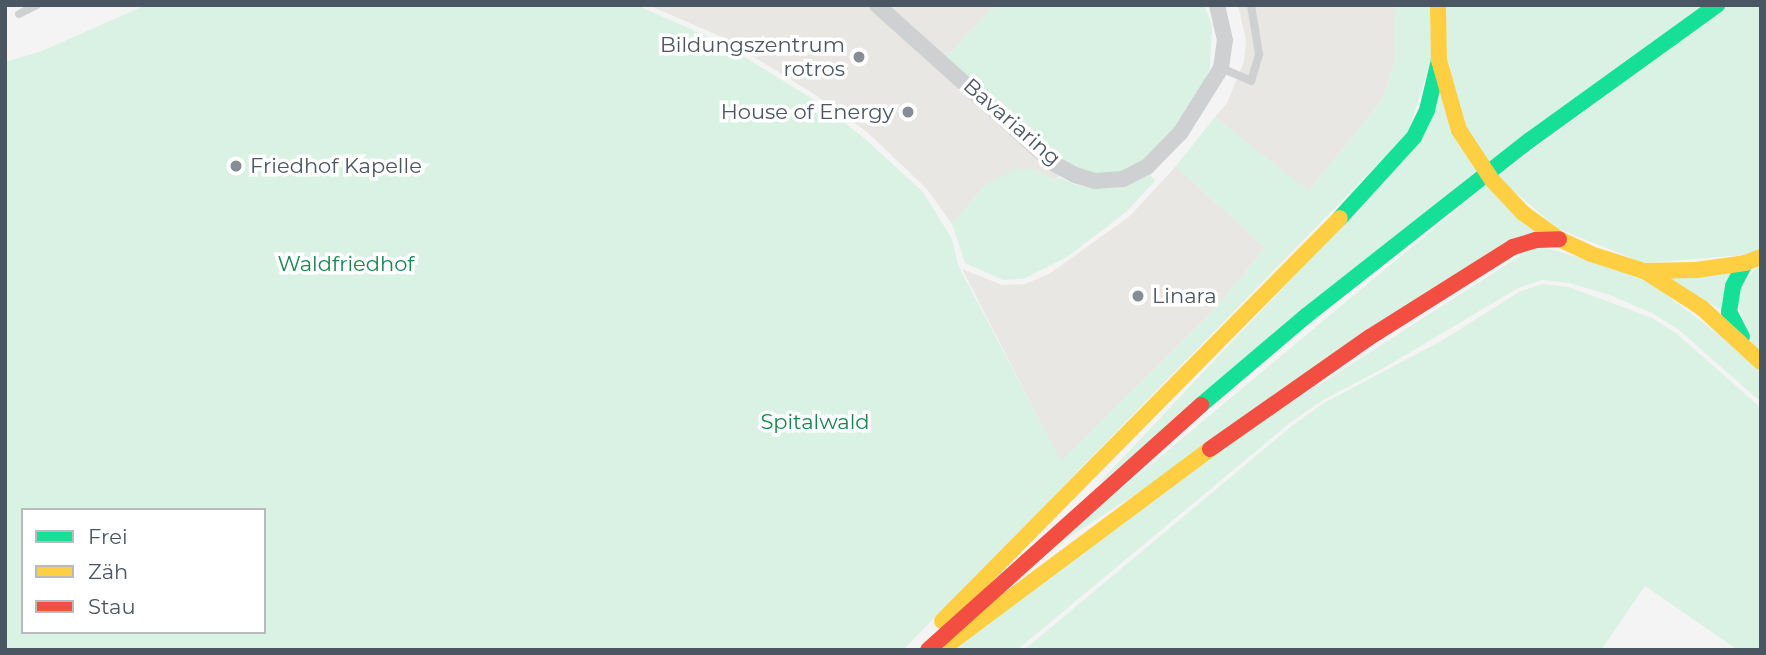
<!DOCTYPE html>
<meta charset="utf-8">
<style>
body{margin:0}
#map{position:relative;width:1766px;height:655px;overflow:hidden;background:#f4f4f4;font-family:Montserrat,sans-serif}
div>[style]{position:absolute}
.commercial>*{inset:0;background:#e8e7e3}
.green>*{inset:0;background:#d9f2e3}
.lane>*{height:8px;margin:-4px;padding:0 4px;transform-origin:4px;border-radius:4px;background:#ced0d2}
.street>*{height:16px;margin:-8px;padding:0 8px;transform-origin:8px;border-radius:8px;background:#ced0d2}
.fast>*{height:16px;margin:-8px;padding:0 8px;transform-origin:8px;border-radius:8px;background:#16e098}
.slow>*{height:16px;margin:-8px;padding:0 8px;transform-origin:8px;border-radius:8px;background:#ffcf43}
.jam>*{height:16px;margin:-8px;padding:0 8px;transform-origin:8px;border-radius:8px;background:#f24e42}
.dots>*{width:19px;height:19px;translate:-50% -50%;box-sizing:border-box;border:4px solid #fff;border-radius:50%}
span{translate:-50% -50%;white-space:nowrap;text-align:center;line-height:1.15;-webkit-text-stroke:7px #fff;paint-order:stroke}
.poi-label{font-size:21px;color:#4a5661}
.right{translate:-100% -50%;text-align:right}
.left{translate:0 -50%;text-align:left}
.street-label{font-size:21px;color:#4a5661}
.park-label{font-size:21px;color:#17864f}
.frame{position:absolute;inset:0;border:7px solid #4a5661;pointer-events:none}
.legend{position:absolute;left:21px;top:508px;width:245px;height:126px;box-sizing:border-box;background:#fff;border:2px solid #b7bbc0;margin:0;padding:9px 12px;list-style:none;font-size:21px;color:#4a5661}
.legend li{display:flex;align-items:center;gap:14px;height:35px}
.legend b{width:35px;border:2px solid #b7bbc0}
</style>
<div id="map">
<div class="commercial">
<i style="clip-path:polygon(648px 5px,996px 5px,946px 57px,1071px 167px,1055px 180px,1033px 169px,986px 184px,952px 224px,926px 188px,867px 132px,814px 94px,722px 37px)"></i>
<i style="clip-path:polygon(1238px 5px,1396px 5px,1395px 59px,1382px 100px,1308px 192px,1215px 117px,1227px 103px,1244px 62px,1246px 40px)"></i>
<i style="clip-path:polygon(1176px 166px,1265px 248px,1213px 311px,1061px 462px,962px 269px,1002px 285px,1025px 284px,1049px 274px,1130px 216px)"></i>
</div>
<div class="green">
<i style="clip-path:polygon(evenodd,146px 5px,636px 5px,720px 42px,811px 98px,863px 137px,923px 192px,952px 239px,958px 265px,1061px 461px,1213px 311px,1265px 248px,1176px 166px,1215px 117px,1309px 191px,1382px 100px,1395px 59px,1396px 5px,1430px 5px,1431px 60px,1408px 133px,903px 650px,5px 650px,5px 62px,42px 51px,146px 5px,23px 510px,264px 510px,264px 632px,23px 632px,23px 510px)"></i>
<i style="clip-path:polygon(996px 5px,1204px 5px,1212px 25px,1210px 68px,1199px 94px,1173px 130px,1141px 162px,1120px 172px,1097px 174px,1078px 169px,1058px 159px,946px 57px)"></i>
<i style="clip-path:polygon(1446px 5px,1704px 5px,1488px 163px,1466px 128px,1447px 59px)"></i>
<i style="clip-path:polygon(1727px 5px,1761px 5px,1761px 249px,1744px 255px,1644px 263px,1559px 229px,1497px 177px)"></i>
<i style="clip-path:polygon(1439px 85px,1476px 171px,1095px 487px,1383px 182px)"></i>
<i style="clip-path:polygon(1016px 169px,1033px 169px,1055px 180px,1061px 178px,1073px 184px,1094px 189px,1125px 187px,1150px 174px,1155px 181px,1126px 212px,1067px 257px,1023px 279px,1003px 280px,965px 263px,952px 224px,986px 184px)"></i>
<i style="clip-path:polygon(1486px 185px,1541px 233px,1046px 552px)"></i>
<i style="clip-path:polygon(1537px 245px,1643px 277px,1761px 367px,1761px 402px,1679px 330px,1654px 314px,1610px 295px,1569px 283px,1542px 280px,1518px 288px,1382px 369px,1323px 400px,1291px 422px,1017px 650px,954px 650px,1166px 483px)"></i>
<i style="clip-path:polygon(1761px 263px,1761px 357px,1756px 352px,1735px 299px,1738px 288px)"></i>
<i style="clip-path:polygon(1737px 271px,1725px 312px,1664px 277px)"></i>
<i style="clip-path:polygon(1542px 284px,1569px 287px,1652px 318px,1676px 333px,1761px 408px,1761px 650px,1738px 650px,1645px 586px,1601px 650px,1024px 650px,1293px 425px,1324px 403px,1443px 340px,1519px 292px)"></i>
</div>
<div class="lane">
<i style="left:19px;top:14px;width:20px;rotate:-27deg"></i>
<i style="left:1221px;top:68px;width:33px;rotate:23deg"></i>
<i style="left:1251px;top:81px;width:28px;rotate:-73deg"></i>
<i style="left:1259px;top:54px;width:50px;rotate:-99.3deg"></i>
</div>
<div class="street">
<i style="left:877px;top:5px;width:237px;rotate:41.9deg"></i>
<i style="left:1053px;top:163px;width:25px;rotate:29deg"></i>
<i style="left:1075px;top:175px;width:21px;rotate:17deg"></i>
<i style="left:1095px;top:181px;width:28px;rotate:-4deg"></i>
<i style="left:1123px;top:179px;width:27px;rotate:-27deg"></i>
<i style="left:1147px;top:167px;width:49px;rotate:-45.8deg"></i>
<i style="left:1181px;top:132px;width:75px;rotate:-58deg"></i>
<i style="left:1221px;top:68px;width:28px;rotate:-82deg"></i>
<i style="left:1225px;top:40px;width:36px;rotate:-103deg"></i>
</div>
<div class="fast">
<i style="left:1340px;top:218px;width:110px;rotate:-47.6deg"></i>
<i style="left:1414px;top:137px;width:30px;rotate:-64deg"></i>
<i style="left:1427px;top:110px;width:51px;rotate:-76.5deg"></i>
<i style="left:1742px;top:337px;width:28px;rotate:-117deg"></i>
<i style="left:1729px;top:312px;width:26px;rotate:-81deg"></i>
<i style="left:1733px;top:286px;width:26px;rotate:-62deg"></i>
<i style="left:1201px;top:405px;width:138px;rotate:-40.3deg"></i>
<i style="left:1306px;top:316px;width:285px;rotate:-38.2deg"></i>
<i style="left:1530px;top:140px;width:231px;rotate:-35.8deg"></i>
</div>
<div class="slow">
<i style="left:1438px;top:5px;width:55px;rotate:89deg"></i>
<i style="left:1439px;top:60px;width:73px;rotate:74.1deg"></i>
<i style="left:1459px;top:130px;width:60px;rotate:56.6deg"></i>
<i style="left:1492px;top:180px;width:45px;rotate:46.8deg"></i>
<i style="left:1523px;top:213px;width:44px;rotate:35.8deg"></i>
<i style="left:1559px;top:239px;width:35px;rotate:25deg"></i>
<i style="left:1591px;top:254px;width:56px;rotate:17.8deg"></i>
<i style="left:1644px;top:271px;width:52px;rotate:-1.1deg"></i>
<i style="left:1696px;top:270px;width:49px;rotate:-8.1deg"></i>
<i style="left:1745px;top:263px;width:17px;rotate:-21deg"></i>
<i style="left:1646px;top:272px;width:67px;rotate:32.7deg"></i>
<i style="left:1702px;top:308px;width:80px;rotate:42.5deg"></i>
<i style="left:942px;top:621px;width:566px;rotate:-45.36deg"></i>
<i style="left:950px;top:643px;width:324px;rotate:-36.7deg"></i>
</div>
<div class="jam">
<i style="left:1210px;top:449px;width:195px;rotate:-35deg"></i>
<i style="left:1370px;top:337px;width:169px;rotate:-32.2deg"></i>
<i style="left:1513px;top:247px;width:24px;rotate:-17deg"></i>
<i style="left:1536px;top:240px;width:23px;rotate:-2deg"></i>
<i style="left:928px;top:650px;width:367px;rotate:-41.9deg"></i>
</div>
<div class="dots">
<i style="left:859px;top:57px;background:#868d94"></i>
<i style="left:908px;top:112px;background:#868d94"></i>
<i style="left:236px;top:166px;background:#868d94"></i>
<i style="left:1138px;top:296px;background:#868d94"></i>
</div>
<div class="poi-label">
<span class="right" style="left:845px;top:57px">Bildungszentrum<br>rotros</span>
<span class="right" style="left:894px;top:112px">House of Energy</span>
<span class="left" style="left:250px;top:166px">Friedhof Kapelle</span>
<span class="left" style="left:1152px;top:296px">Linara</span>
</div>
<div class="street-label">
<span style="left:1012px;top:122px;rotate:41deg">Bavariaring</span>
</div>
<div class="park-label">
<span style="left:346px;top:264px">Waldfriedhof</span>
<span style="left:815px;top:422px">Spitalwald</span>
</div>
<div class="frame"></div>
<ul class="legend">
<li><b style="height:9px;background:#16e098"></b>Frei</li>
<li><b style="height:9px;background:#ffcf43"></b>Zäh</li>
<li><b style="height:9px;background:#f24e42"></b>Stau</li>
</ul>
</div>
